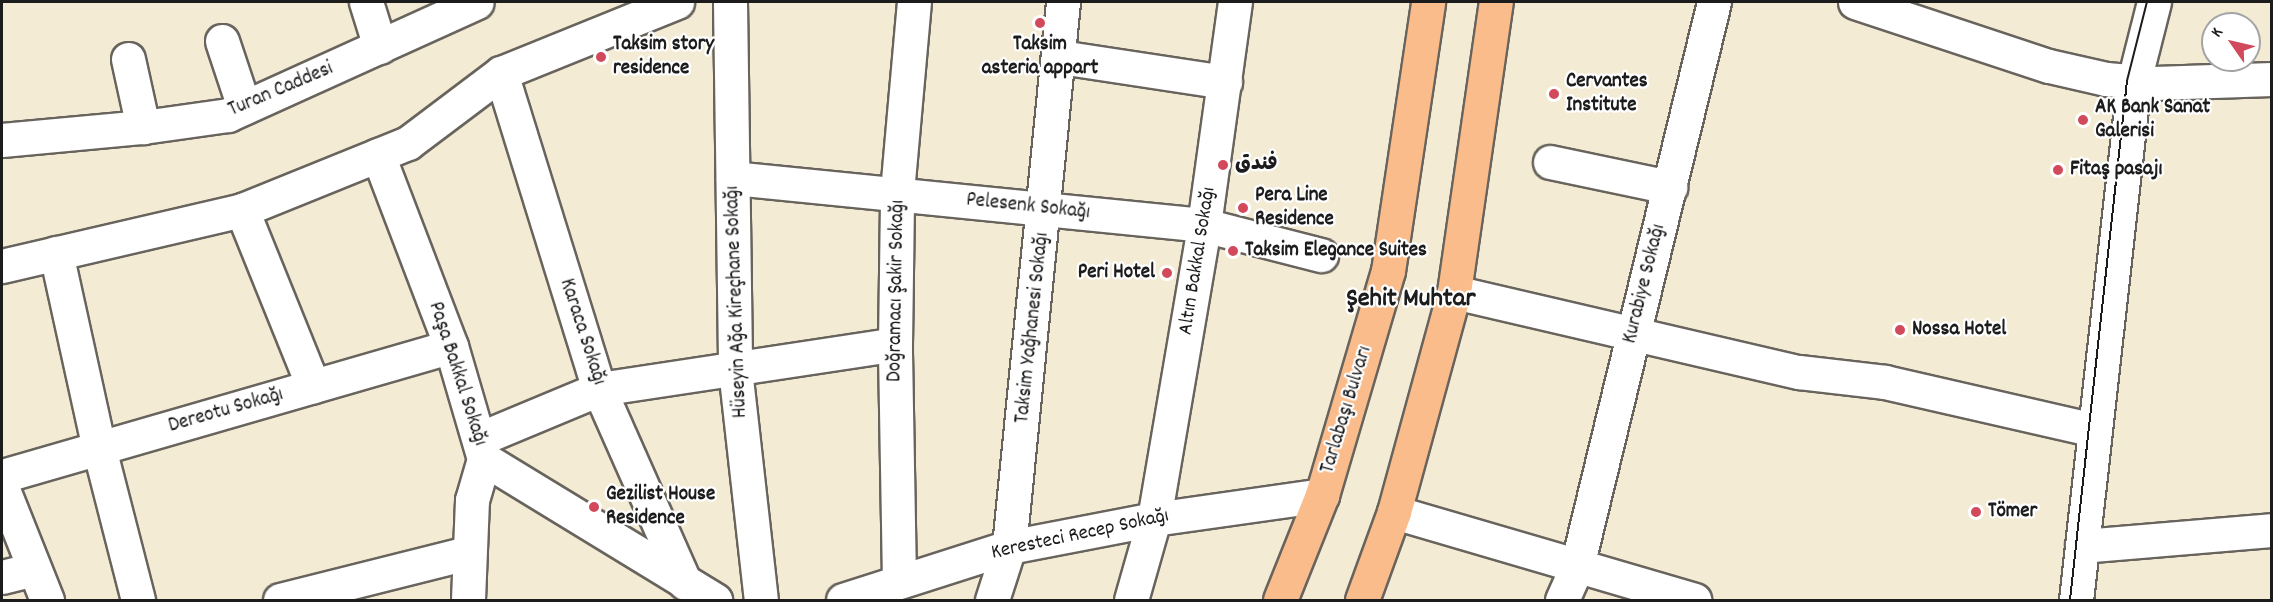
<!DOCTYPE html>
<meta charset="utf-8">
<style>
body{margin:0}
#map{position:relative;width:2273px;height:602px;overflow:hidden;background:#f4ebd5;font-family:Dekko,"Playpen Sans Arabic",sans-serif}
div>[style]{position:absolute}
.roads{filter:drop-shadow(2px 0 #68645d) drop-shadow(-2px 0 #68645d) drop-shadow(0 2px #68645d) drop-shadow(0 -2px #68645d)}
.minor>*{height:33px;margin:-16.5px;padding:0 16.5px;transform-origin:16.5px;border-radius:16.5px;background:#fff}
.major>*{height:33px;margin:-16.5px;padding:0 16.5px;transform-origin:16.5px;border-radius:16.5px;background:#fabc8b}
.tram>*{height:1.5px;margin:-0.75px;padding:0 0.75px;transform-origin:0.75px;border-radius:0.75px;background:#1c1c1c}
.dots>*{width:16px;height:16px;translate:-50% -50%;box-sizing:border-box;border:3px solid #fff;border-radius:50%}
span{translate:-50% -50%;white-space:nowrap;text-align:center;line-height:1.15;-webkit-text-stroke:4.5px #fff;paint-order:stroke}
.poi-label{font-size:21px;color:#1c1c1c;font-weight:700}
.left{translate:0 -50%;text-align:left}
.right{translate:-100% -50%;text-align:right}
.street-label{font-size:21px;color:#1c1c1c}
.district-label{font-size:27px;color:#1c1c1c;font-weight:700}
.frame{position:absolute;inset:0;border:3px solid #1c1c1c;pointer-events:none}
.north{position:absolute;left:2201px;top:12px;width:60px;height:60px;box-sizing:border-box;background:#fff;border:2px solid #a4a4a4;border-radius:50%;rotate:304deg;font-size:16px;font-weight:700;line-height:24px;text-align:center;color:#1c1c1c}
.north::after{content:'';display:block;margin:auto;width:21px;height:27px;background:#d1495b;clip-path:polygon(50% 0,100% 100%,50% 72%,0 100%)}
</style>
<div id="map">
<div class="roads">
<div class="minor">
<i style="left:366px;top:2px;width:47px;rotate:72.7deg"></i>
<i style="left:730px;top:2px;width:367px;rotate:89.2deg"></i>
<i style="left:735px;top:369px;width:232px;rotate:83.6deg"></i>
<i style="left:1855px;top:2px;width:204px;rotate:18.3deg"></i>
<i style="left:2049px;top:66px;width:58px;rotate:12.8deg"></i>
<i style="left:2106px;top:79px;width:48px;rotate:4.8deg"></i>
<i style="left:2154px;top:83px;width:118px;rotate:-1.9deg"></i>
<i style="left:222px;top:41px;width:70px;rotate:71.6deg"></i>
<i style="left:1060px;top:57px;width:167px;rotate:8.6deg"></i>
<i style="left:128px;top:59px;width:70px;rotate:77.6deg"></i>
<i style="left:501px;top:73px;width:331px;rotate:72.8deg"></i>
<i style="left:599px;top:389px;width:212px;rotate:66.1deg"></i>
<i style="left:2px;top:140px;width:142px;rotate:-5.3deg"></i>
<i style="left:143px;top:127px;width:86px;rotate:-8deg"></i>
<i style="left:228px;top:115px;width:273px;rotate:-24.4deg"></i>
<i style="left:378px;top:155px;width:204px;rotate:69.1deg"></i>
<i style="left:451px;top:346px;width:118px;rotate:73.7deg"></i>
<i style="left:484px;top:459px;width:43px;rotate:106.3deg"></i>
<i style="left:472px;top:500px;width:100px;rotate:92.3deg"></i>
<i style="left:1550px;top:162px;width:123px;rotate:11.8deg"></i>
<i style="left:733px;top:178px;width:473px;rotate:5.7deg"></i>
<i style="left:1204px;top:225px;width:121px;rotate:14.4deg"></i>
<i style="left:242px;top:210px;width:190px;rotate:68deg"></i>
<i style="left:56px;top:253px;width:200px;rotate:77.6deg"></i>
<i style="left:99px;top:448px;width:157px;rotate:75.6deg"></i>
<i style="left:2px;top:266px;width:246px;rotate:-13.1deg"></i>
<i style="left:242px;top:210px;width:179px;rotate:-22deg"></i>
<i style="left:408px;top:143px;width:116px;rotate:-37deg"></i>
<i style="left:501px;top:73px;width:190px;rotate:-22deg"></i>
<i style="left:1454px;top:292px;width:354px;rotate:13.1deg"></i>
<i style="left:1799px;top:372px;width:87px;rotate:6.6deg"></i>
<i style="left:1885px;top:382px;width:214px;rotate:12.9deg"></i>
<i style="left:479px;top:439px;width:130px;rotate:-22.6deg"></i>
<i style="left:599px;top:389px;width:299px;rotate:-8.6deg"></i>
<i style="left:484px;top:459px;width:271px;rotate:31.4deg"></i>
<i style="left:2px;top:476px;width:467px;rotate:-16.1deg"></i>
<i style="left:2px;top:487px;width:122px;rotate:68.3deg"></i>
<i style="left:1394px;top:512px;width:313px;rotate:16.3deg"></i>
<i style="left:2082px;top:546px;width:191px;rotate:-4.8deg"></i>
<i style="left:2px;top:577px;width:33px;rotate:-14deg"></i>
<i style="left:899px;top:581px;width:237px;rotate:-91deg"></i>
<i style="left:895px;top:344px;width:152px;rotate:-89.2deg"></i>
<i style="left:897px;top:192px;width:191px;rotate:-84.9deg"></i>
<i style="left:280px;top:600px;width:193px;rotate:-14.1deg"></i>
<i style="left:843px;top:600px;width:174px;rotate:-17.7deg"></i>
<i style="left:1009px;top:547px;width:148px;rotate:-10.9deg"></i>
<i style="left:1154px;top:519px;width:170px;rotate:-8.1deg"></i>
<i style="left:992px;top:600px;width:56px;rotate:-72.2deg"></i>
<i style="left:1009px;top:547px;width:548px;rotate:-84.34deg"></i>
<i style="left:1131px;top:600px;width:84px;rotate:-74.1deg"></i>
<i style="left:1154px;top:519px;width:298px;rotate:-80.3deg"></i>
<i style="left:1204px;top:225px;width:225px;rotate:-82.1deg"></i>
<i style="left:1562px;top:600px;width:37px;rotate:-66deg"></i>
<i style="left:1577px;top:566px;width:580px;rotate:-76.35deg"></i>
<i style="left:2076px;top:600px;width:522px;rotate:-83.62deg"></i>
<i style="left:2134px;top:81px;width:81px;rotate:-75.8deg"></i>
</div>
<div class="major">
<i style="left:1280px;top:600px;width:113px;rotate:-68.2deg"></i>
<i style="left:1322px;top:495px;width:234px;rotate:-73.6deg"></i>
<i style="left:1388px;top:271px;width:272px;rotate:-81.5deg"></i>
<i style="left:1362px;top:600px;width:94px;rotate:-70deg"></i>
<i style="left:1394px;top:512px;width:228px;rotate:-74.7deg"></i>
<i style="left:1454px;top:292px;width:293px;rotate:-81.8deg"></i>
</div>
</div>
<div class="tram">
<i style="left:2070px;top:600px;width:522px;rotate:-83.73deg"></i>
<i style="left:2127px;top:81px;width:81px;rotate:-75.8deg"></i>
</div>
<div class="dots">
<i style="left:1040px;top:23px;background:#d1495b"></i>
<i style="left:601px;top:57px;background:#d1495b"></i>
<i style="left:1554px;top:94px;background:#d1495b"></i>
<i style="left:2083px;top:120px;background:#d1495b"></i>
<i style="left:1223px;top:165px;background:#d1495b"></i>
<i style="left:2058px;top:170px;background:#d1495b"></i>
<i style="left:1243px;top:208px;background:#d1495b"></i>
<i style="left:1233px;top:251px;background:#d1495b"></i>
<i style="left:1167px;top:273px;background:#d1495b"></i>
<i style="left:1900px;top:330px;background:#d1495b"></i>
<i style="left:594px;top:507px;background:#d1495b"></i>
<i style="left:1976px;top:512px;background:#d1495b"></i>
</div>
<div class="poi-label">
<span class="left" style="left:613px;top:57px">Taksim story<br>residence</span>
<span style="left:1040px;top:57px">Taksim<br>asteria appart</span>
<span class="left" style="left:1566px;top:94px">Cervantes<br>Institute</span>
<span class="left" style="left:2095px;top:120px">AK Bank Sanat<br>Galerisi</span>
<span class="left" style="left:1235px;top:165px">فندق</span>
<span class="left" style="left:2070px;top:170px">Fitaş pasajı</span>
<span class="left" style="left:1255px;top:208px">Pera Line<br>Residence</span>
<span class="left" style="left:1245px;top:251px">Taksim Elegance Suites</span>
<span class="right" style="left:1155px;top:273px">Peri Hotel</span>
<span class="left" style="left:1912px;top:330px">Nossa Hotel</span>
<span class="left" style="left:606px;top:507px">Gezilist House<br>Residence</span>
<span class="left" style="left:1988px;top:512px">Tömer</span>
</div>
<div class="street-label">
<span style="left:281px;top:90px;rotate:-23deg">Turan Caddesi</span>
<span style="left:1028px;top:207px;rotate:6deg">Pelesenk Sokağı</span>
<span style="left:1198px;top:261px;rotate:-81deg">Altın Bakkal Sokağı</span>
<span style="left:1645px;top:284px;rotate:-76deg">Kurabiye Sokağı</span>
<span style="left:897px;top:291px;rotate:-89deg">Doğramacı Şakir Sokağı</span>
<span style="left:737px;top:302px;rotate:-92deg">Hüseyin Ağa Kireçhane Sokağı</span>
<span style="left:1033px;top:328px;rotate:-84deg">Taksim Yağhanesi Sokağı</span>
<span style="left:582px;top:332px;rotate:72deg">Karaca Sokağı</span>
<span style="left:457px;top:374px;rotate:72deg">Paşa Bakkal Sokağı</span>
<span style="left:1347px;top:410px;rotate:-73deg">Tarlabaşı Bulvarı</span>
<span style="left:226px;top:411px;rotate:-16deg">Dereotu Sokağı</span>
<span style="left:1080px;top:535px;rotate:-12deg">Keresteci Recep Sokağı</span>
</div>
<div class="district-label">
<span style="left:1411px;top:300px">Şehit Muhtar</span>
</div>
<div class="frame"></div>
<div class="north">K</div>
</div>
